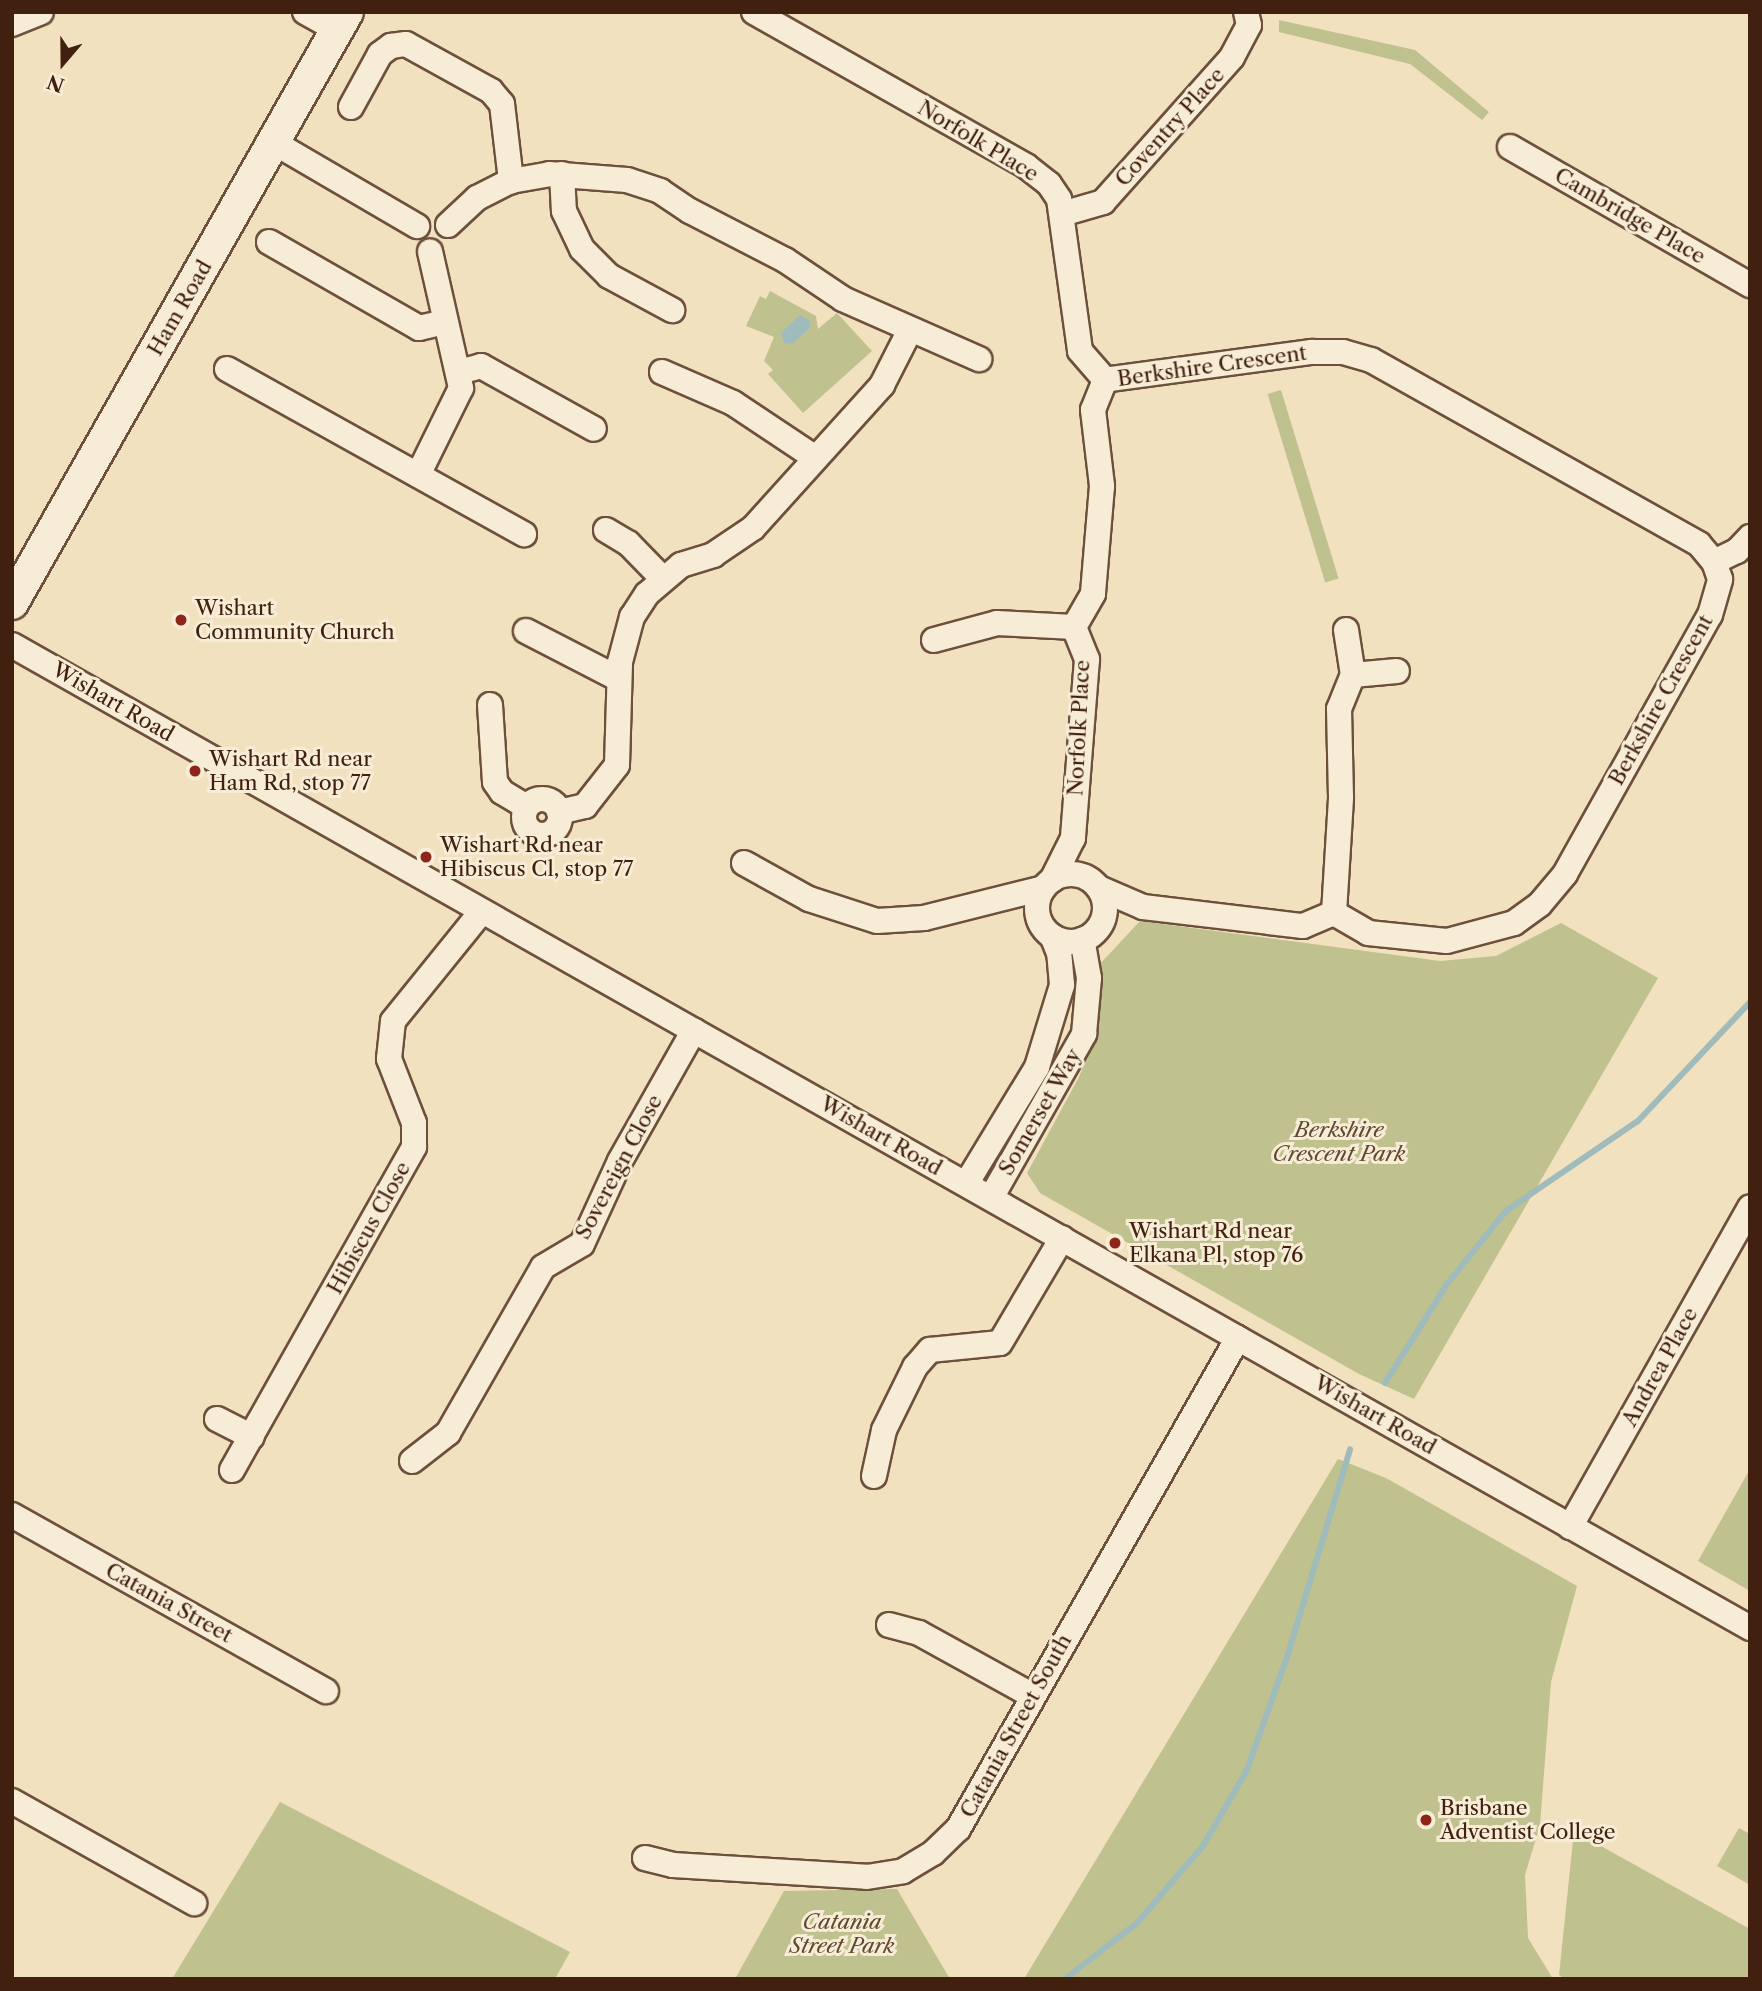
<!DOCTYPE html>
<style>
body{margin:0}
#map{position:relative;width:1762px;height:1991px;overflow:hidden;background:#f2e1bf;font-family:"Libre Caslon Text",serif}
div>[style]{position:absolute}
.green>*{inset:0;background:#bfc18f;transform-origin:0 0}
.water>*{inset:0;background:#9fbbbb}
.stream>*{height:6px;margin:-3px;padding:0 3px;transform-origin:3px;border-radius:3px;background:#9fbbbb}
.roads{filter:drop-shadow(2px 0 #6d503c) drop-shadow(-2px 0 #6d503c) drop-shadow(0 2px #6d503c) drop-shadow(0 -2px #6d503c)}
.minor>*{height:24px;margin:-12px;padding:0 12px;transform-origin:12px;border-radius:12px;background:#f7ecd5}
.minor>.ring{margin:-12px;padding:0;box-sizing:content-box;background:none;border:24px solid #f7ecd5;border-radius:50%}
.tertiary>*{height:32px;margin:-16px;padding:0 16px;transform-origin:16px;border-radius:16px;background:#f7ecd5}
.dots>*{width:19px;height:19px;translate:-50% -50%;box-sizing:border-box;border:4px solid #f7ecd5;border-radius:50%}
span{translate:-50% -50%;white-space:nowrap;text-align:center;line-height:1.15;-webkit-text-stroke:6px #f7ecd5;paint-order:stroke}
.street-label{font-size:21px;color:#412010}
.poi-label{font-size:21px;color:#412010}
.left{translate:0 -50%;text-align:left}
.park-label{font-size:21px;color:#604830;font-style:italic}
.frame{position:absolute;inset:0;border:14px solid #412010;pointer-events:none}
.north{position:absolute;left:28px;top:28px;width:70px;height:70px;-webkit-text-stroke:5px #f7ecd5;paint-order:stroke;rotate:200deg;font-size:19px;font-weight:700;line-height:28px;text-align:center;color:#412010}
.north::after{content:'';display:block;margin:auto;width:24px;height:32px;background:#412010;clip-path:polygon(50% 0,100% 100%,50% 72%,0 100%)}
</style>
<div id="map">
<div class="green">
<i style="clip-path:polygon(1279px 20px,1415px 50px,1489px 112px,1482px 120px,1410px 64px,1279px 32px)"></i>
<i style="clip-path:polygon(770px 291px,816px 316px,818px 329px,837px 313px,872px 351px,803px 413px,768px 374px,773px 370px,764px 361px,774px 337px,746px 326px,760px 296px,766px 299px)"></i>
<i style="left:1281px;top:390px;width:197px;height:14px;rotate:73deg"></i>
<i style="clip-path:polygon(1140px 921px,1440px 961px,1496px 956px,1561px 923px,1658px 978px,1414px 1399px,1359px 1374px,1040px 1193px,1027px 1173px,1079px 1077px,1097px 1032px,1099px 965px)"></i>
<i style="clip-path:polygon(1338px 1459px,1386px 1478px,1577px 1586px,1551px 1682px,1540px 1825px,1525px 1875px,1528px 1938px,1553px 1979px,1024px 1979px)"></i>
<i style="clip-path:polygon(1750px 1469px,1750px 1591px,1698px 1561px)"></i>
<i style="clip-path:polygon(280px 1802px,570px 1952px,555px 1979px,172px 1979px)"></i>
<i style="clip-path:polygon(1739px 1828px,1750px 1834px,1750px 1885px,1717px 1866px)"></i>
<i style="clip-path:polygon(1574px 1831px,1750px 1929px,1750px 1979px,1565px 1979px,1559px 1975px)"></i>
<i style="clip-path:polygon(897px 1889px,950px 1979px,735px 1979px,784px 1891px)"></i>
</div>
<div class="water">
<i style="clip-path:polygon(800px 315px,810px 321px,809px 329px,792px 344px,784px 343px,781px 333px)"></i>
</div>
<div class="stream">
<i style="left:1385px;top:1383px;width:117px;rotate:-57.9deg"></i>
<i style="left:1447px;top:1284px;width:94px;rotate:-51.1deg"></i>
<i style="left:1506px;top:1211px;width:160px;rotate:-34.3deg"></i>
<i style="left:1638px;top:1121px;width:163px;rotate:-46.7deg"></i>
<i style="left:1065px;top:1979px;width:91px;rotate:-37.9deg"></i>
<i style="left:1137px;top:1923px;width:101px;rotate:-49.4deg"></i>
<i style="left:1203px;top:1846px;width:88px;rotate:-59.9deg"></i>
<i style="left:1247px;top:1770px;width:120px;rotate:-70.5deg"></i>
<i style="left:1287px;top:1657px;width:217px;rotate:-73.1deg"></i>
</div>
<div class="roads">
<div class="minor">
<i style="left:305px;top:12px;width:37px;rotate:29deg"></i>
<i style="left:754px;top:12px;width:313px;rotate:29.5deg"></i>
<i style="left:1026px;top:166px;width:29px;rotate:38deg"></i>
<i style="left:1049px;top:184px;width:18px;rotate:56deg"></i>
<i style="left:1059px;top:199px;width:153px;rotate:82.1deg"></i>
<i style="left:1080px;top:351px;width:38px;rotate:49deg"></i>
<i style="left:1105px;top:380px;width:32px;rotate:112deg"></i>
<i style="left:1093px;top:410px;width:77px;rotate:83.2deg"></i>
<i style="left:1102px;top:486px;width:108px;rotate:94.8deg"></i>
<i style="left:1093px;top:594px;width:38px;rotate:120deg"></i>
<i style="left:1074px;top:627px;width:35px;rotate:68deg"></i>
<i style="left:1087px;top:659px;width:180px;rotate:94.5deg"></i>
<i style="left:1073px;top:838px;width:47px;rotate:116.6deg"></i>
<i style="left:12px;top:24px;width:31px;rotate:-22deg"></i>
<i style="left:351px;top:107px;width:60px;rotate:-61.3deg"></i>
<i style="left:380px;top:54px;width:14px;rotate:-36deg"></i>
<i style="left:391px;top:46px;width:15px;rotate:-8deg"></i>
<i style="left:406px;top:44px;width:97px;rotate:28.9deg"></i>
<i style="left:491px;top:91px;width:17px;rotate:50deg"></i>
<i style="left:502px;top:104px;width:78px;rotate:83.3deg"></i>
<i style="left:273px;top:142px;width:167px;rotate:30.3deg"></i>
<i style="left:1510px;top:147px;width:277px;rotate:29.9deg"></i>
<i style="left:562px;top:174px;width:37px;rotate:87deg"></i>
<i style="left:564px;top:211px;width:42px;rotate:64.7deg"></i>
<i style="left:582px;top:249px;width:38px;rotate:45deg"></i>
<i style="left:609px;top:276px;width:72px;rotate:28.4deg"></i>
<i style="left:1062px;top:214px;width:43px;rotate:-16.3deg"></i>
<i style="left:1103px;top:202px;width:194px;rotate:-48.3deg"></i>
<i style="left:1232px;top:57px;width:36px;rotate:-62deg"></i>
<i style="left:1249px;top:25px;width:13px;rotate:-103deg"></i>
<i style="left:448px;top:225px;width:40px;rotate:-43deg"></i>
<i style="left:477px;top:198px;width:38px;rotate:-27deg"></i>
<i style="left:511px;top:181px;width:39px;rotate:-10deg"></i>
<i style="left:549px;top:174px;width:78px;rotate:4.4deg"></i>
<i style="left:627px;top:180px;width:35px;rotate:18deg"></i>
<i style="left:660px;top:191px;width:36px;rotate:34deg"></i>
<i style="left:690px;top:211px;width:107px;rotate:27.3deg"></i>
<i style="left:785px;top:260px;width:70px;rotate:33.9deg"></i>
<i style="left:843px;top:299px;width:149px;rotate:23.8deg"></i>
<i style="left:269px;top:242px;width:173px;rotate:29.8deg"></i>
<i style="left:419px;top:328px;width:27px;rotate:-13deg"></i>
<i style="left:227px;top:369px;width:340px;rotate:29.1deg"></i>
<i style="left:459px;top:372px;width:23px;rotate:-15deg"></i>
<i style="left:481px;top:366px;width:129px;rotate:29.1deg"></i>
<i style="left:662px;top:372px;width:77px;rotate:23.6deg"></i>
<i style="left:733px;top:403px;width:97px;rotate:33.7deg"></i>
<i style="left:418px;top:475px;width:97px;rotate:-63.7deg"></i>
<i style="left:461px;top:388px;width:140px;rotate:-102.8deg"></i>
<i style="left:606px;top:530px;width:26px;rotate:31deg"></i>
<i style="left:628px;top:543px;width:49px;rotate:45.8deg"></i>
<i style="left:1714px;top:562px;width:25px;rotate:-26deg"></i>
<i style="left:1737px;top:551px;width:19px;rotate:-47deg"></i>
<i style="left:1346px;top:630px;width:46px;rotate:81.2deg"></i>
<i style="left:1353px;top:675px;width:44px;rotate:-5.2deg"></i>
<i style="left:526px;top:631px;width:102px;rotate:27.3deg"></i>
<i style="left:934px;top:640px;width:65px;rotate:-15.1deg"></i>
<i style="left:997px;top:623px;width:77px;rotate:3deg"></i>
<i style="left:12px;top:645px;width:1997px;rotate:29.49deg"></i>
<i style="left:490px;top:705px;width:77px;rotate:86.3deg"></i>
<i style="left:495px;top:782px;width:12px;rotate:55deg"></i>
<i style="left:502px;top:792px;width:29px;rotate:31deg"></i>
<i class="ring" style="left:524px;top:799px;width:12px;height:12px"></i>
<i style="left:559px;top:812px;width:27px;rotate:-13deg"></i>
<i style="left:585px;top:806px;width:52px;rotate:-52deg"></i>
<i style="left:617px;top:765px;width:103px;rotate:-88.3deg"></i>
<i style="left:620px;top:662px;width:47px;rotate:-75.1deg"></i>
<i style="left:632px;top:617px;width:27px;rotate:-57deg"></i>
<i style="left:647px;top:594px;width:45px;rotate:-40.5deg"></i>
<i style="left:681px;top:565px;width:34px;rotate:-17deg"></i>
<i style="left:713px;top:555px;width:48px;rotate:-34deg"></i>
<i style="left:753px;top:528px;width:193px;rotate:-47.9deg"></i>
<i style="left:882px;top:385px;width:62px;rotate:-63deg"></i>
<i style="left:744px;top:863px;width:74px;rotate:29deg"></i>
<i style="left:809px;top:899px;width:71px;rotate:17.9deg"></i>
<i style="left:877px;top:921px;width:47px;rotate:-3.7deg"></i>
<i style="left:924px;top:918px;width:123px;rotate:-14.1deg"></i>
<i class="ring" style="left:1037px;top:874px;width:44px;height:44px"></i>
<i style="left:1099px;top:888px;width:48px;rotate:23.4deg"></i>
<i style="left:1143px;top:907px;width:161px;rotate:6.8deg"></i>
<i style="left:1303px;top:926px;width:34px;rotate:-23deg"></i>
<i style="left:1334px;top:913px;width:39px;rotate:30deg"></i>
<i style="left:1368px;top:933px;width:79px;rotate:5.8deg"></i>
<i style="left:1447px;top:941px;width:69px;rotate:-15deg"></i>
<i style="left:1514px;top:923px;width:32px;rotate:-36deg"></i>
<i style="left:1540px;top:904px;width:39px;rotate:-50deg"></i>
<i style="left:1565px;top:874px;width:297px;rotate:-60.8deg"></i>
<i style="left:1710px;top:615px;width:37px;rotate:-74deg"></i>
<i style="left:1720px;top:579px;width:18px;rotate:-109deg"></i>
<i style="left:1714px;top:562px;width:23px;rotate:-130deg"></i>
<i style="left:1699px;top:544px;width:376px;rotate:-150.7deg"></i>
<i style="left:1371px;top:360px;width:29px;rotate:-164deg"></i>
<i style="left:1343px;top:352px;width:32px;rotate:180deg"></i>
<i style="left:1311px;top:352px;width:208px;rotate:172.3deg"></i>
<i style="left:1334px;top:913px;width:116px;rotate:-86.5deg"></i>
<i style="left:1341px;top:797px;width:88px;rotate:-91.3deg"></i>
<i style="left:1339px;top:709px;width:37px;rotate:-68deg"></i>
<i style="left:966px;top:1184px;width:137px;rotate:-58.7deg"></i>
<i style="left:1037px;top:1067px;width:86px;rotate:-73deg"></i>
<i style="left:1062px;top:985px;width:32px;rotate:-95deg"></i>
<i style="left:1059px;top:953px;width:18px;rotate:-112deg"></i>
<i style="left:991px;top:1198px;width:189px;rotate:-60.4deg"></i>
<i style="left:1084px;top:1034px;width:56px;rotate:-84.9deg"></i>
<i style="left:1089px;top:978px;width:39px;rotate:-100deg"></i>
<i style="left:217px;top:1419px;width:39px;rotate:27deg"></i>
<i style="left:412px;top:1461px;width:46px;rotate:-37.9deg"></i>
<i style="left:448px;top:1433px;width:191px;rotate:-60.2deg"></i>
<i style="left:543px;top:1267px;width:45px;rotate:-30.5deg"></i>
<i style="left:582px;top:1244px;width:91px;rotate:-65.4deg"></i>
<i style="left:620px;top:1161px;width:150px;rotate:-60.5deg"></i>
<i style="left:232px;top:1470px;width:371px;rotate:-60.6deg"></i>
<i style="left:414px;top:1147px;width:24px;rotate:-90deg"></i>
<i style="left:414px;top:1123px;width:69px;rotate:-111.3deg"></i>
<i style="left:389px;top:1059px;width:38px;rotate:-84deg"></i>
<i style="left:393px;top:1021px;width:141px;rotate:-51deg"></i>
<i style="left:874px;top:1476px;width:47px;rotate:-77.7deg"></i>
<i style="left:884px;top:1430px;width:70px;rotate:-63.8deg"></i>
<i style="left:915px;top:1367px;width:23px;rotate:-49deg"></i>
<i style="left:930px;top:1350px;width:70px;rotate:-5.7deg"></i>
<i style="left:1000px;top:1343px;width:122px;rotate:-59.4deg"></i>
<i style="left:12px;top:1515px;width:360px;rotate:29.3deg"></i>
<i style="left:1570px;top:1527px;width:367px;rotate:-60.6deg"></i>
<i style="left:889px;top:1625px;width:31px;rotate:15deg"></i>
<i style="left:919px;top:1633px;width:130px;rotate:28.9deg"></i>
<i style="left:12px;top:1801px;width:209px;rotate:29.3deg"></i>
<i style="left:645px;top:1858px;width:29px;rotate:14deg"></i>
<i style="left:673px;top:1865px;width:194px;rotate:3.5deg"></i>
<i style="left:867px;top:1877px;width:36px;rotate:-9deg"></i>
<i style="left:903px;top:1871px;width:35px;rotate:-31deg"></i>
<i style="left:933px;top:1853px;width:35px;rotate:-44deg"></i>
<i style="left:958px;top:1829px;width:565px;rotate:-60.31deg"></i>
</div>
<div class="tertiary">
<i style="left:12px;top:603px;width:679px;rotate:-60.45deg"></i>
</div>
</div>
<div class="dots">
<i style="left:181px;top:620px;background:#8f2418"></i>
<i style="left:195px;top:771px;background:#8f2418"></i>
<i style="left:426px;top:857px;background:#8f2418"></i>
<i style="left:1115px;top:1243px;background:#8f2418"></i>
<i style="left:1426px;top:1820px;background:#8f2418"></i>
</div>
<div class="street-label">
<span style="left:1170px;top:127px;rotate:-48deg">Coventry Place</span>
<span style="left:978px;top:141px;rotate:31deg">Norfolk Place</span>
<span style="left:1630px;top:216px;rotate:30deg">Cambridge Place</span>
<span style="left:180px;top:308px;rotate:-60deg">Ham Road</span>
<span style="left:1212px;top:366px;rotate:-8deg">Berkshire Crescent</span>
<span style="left:1661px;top:700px;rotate:-61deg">Berkshire Crescent</span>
<span style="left:113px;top:702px;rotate:30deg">Wishart Road</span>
<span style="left:1079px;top:728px;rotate:-87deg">Norfolk Place</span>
<span style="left:1040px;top:1112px;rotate:-60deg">Somerset Way</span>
<span style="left:881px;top:1136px;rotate:30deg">Wishart Road</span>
<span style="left:619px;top:1167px;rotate:-62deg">Sovereign Close</span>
<span style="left:369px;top:1228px;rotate:-61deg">Hibiscus Close</span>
<span style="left:1660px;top:1367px;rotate:-61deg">Andrea Place</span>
<span style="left:1375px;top:1415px;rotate:30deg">Wishart Road</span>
<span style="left:169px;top:1603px;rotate:29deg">Catania Street</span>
<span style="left:1016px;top:1726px;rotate:-61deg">Catania Street South</span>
</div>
<div class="poi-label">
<span class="left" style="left:195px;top:620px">Wishart<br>Community Church</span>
<span class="left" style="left:209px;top:771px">Wishart Rd near<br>Ham Rd, stop 77</span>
<span class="left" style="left:440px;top:857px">Wishart Rd near<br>Hibiscus Cl, stop 77</span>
<span class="left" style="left:1129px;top:1243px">Wishart Rd near<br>Elkana Pl, stop 76</span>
<span class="left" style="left:1440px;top:1820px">Brisbane<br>Adventist College</span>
</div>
<div class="park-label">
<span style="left:1339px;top:1142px">Berkshire<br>Crescent Park</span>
<span style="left:842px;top:1934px">Catania<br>Street Park</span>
</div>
<div class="frame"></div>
<div class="north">N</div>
</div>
